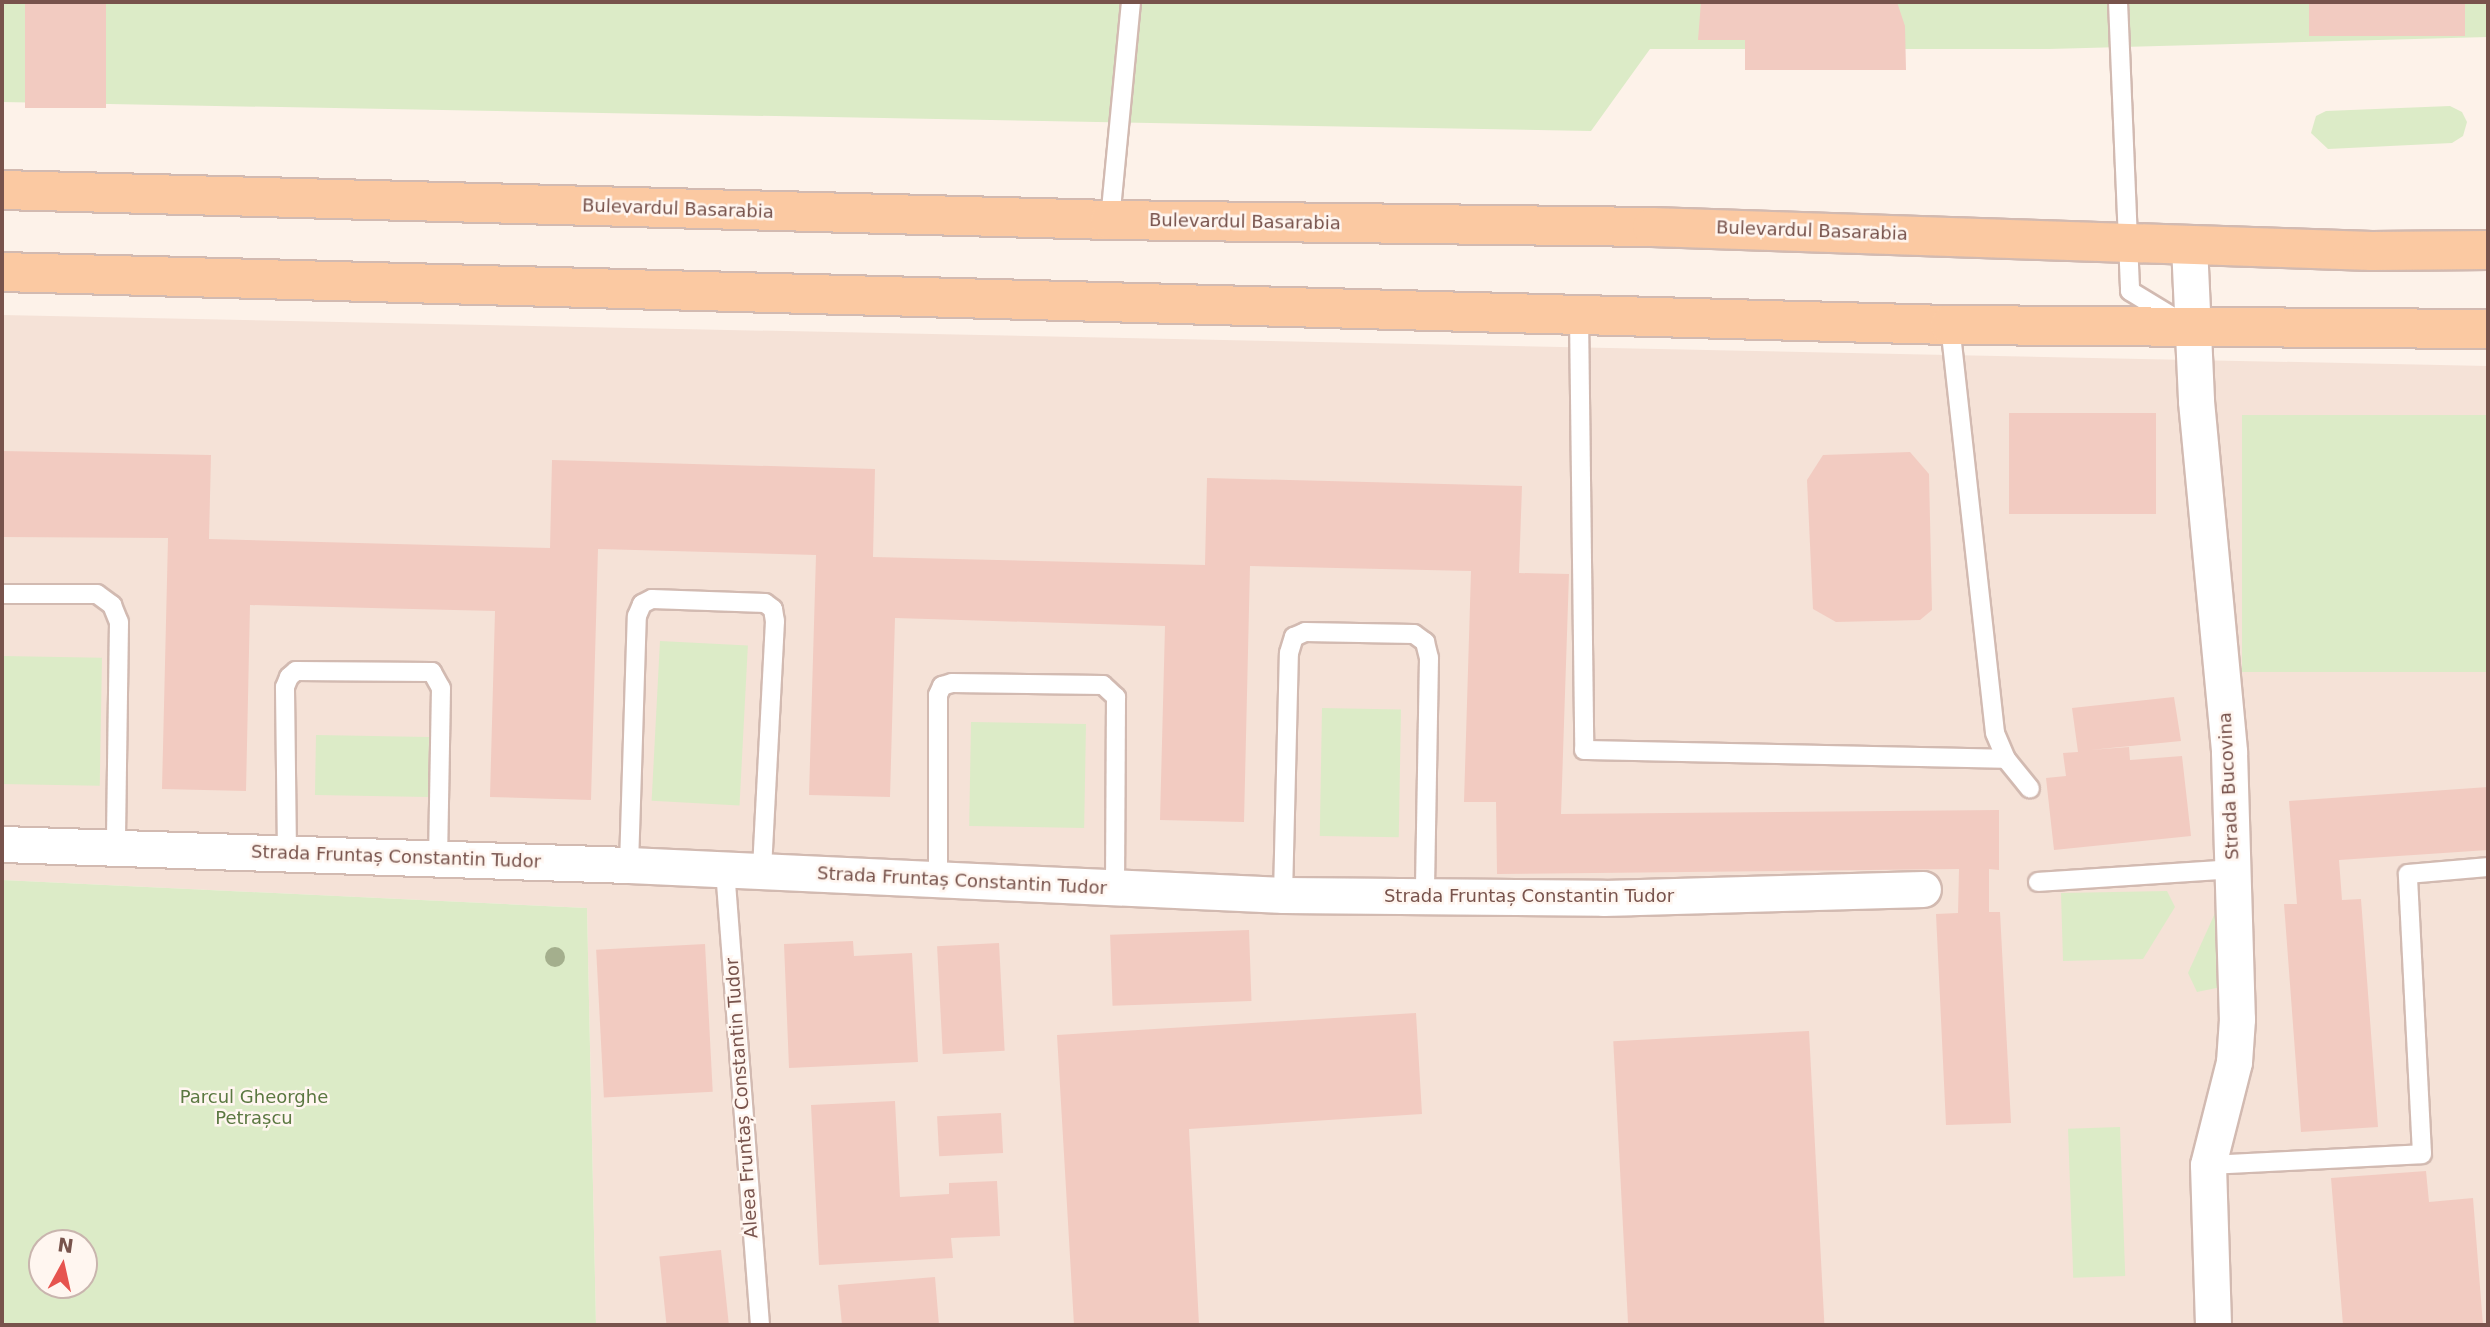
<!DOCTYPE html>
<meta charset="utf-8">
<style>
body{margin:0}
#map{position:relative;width:2490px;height:1327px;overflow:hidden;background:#fdf2e9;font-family:"DejaVu Sans",sans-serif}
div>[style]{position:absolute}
.residential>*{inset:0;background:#f5e2d7}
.green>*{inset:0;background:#dcebc7;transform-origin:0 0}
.building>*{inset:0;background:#f2cbc1;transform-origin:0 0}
.roads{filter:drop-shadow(2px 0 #d2bab1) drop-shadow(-2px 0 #d2bab1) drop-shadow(0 2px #d2bab1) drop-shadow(0 -2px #d2bab1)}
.lane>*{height:18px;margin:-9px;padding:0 9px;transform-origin:9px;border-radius:9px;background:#fff}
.street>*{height:35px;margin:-17.5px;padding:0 17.5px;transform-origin:17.5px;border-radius:17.5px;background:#fff}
.primary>*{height:38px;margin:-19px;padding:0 19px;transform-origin:19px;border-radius:19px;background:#fbc9a2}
.trees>*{width:20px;height:20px;margin:-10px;border-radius:50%;background:#a4af8d}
span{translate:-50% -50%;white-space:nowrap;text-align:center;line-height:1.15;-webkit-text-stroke:5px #fff6f0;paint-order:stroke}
.street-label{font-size:18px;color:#78534c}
.park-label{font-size:18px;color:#5b7841}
.frame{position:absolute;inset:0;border:4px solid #78534c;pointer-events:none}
.north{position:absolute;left:28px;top:1229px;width:70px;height:70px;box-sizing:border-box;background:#fff6f0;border:2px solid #c9b5ae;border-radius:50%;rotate:8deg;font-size:19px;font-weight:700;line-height:28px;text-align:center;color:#78534c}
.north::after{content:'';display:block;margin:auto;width:24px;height:32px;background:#e6544f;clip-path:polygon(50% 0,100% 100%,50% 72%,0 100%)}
</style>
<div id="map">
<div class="residential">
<i style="clip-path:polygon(2px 315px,2488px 366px,2488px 1325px,596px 1325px,587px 908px,2px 880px)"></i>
</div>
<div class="green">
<i style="clip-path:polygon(2px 2px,2488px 2px,2488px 37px,2049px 49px,1650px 49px,1591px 131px,2px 102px)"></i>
<i style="clip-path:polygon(2450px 106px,2462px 112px,2467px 122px,2463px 136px,2452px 143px,2328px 149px,2311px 133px,2316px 116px,2326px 111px)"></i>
<i style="left:2488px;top:415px;width:257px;height:246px;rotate:90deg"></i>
<i style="left:660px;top:641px;width:88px;height:160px;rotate:3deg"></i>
<i style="left:3px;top:656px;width:99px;height:128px;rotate:1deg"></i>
<i style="left:1322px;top:708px;width:79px;height:128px;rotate:1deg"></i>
<i style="left:971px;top:722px;width:115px;height:104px;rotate:1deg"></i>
<i style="left:316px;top:735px;width:113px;height:60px;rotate:1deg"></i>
<i style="clip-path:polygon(evenodd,2px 880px,587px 908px,596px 1325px,2px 1325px,2px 880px,42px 1243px,84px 1243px,84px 1285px,42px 1285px,42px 1243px)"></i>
<i style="clip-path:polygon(2167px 891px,2175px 907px,2143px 959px,2063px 961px,2061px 893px)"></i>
<i style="clip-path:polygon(2220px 902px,2226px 986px,2197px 992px,2188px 973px)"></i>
<i style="left:2120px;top:1127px;width:149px;height:52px;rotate:88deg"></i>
</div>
<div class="building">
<i style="left:25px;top:2px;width:81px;height:106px"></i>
<i style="clip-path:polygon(1701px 2px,1897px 2px,1905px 26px,1906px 70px,1745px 70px,1745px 40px,1698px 40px)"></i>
<i style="left:2309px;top:2px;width:156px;height:34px"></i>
<i style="left:2009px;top:413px;width:147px;height:101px"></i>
<i style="clip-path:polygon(2px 451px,211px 455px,209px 539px,550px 548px,552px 460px,875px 469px,873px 557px,1205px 565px,1207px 478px,1522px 486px,1519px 573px,1569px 574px,1561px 814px,1999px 810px,1999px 870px,1989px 869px,1989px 912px,2000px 912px,2011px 1123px,1946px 1125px,1936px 914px,1958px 913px,1959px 869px,1497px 874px,1496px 802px,1464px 802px,1471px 571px,1250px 566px,1244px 822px,1160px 820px,1165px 626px,895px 618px,890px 797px,809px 795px,816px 555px,598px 549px,591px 800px,490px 797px,495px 611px,372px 608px,250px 605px,246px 791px,162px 789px,168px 538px,2px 537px)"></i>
<i style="clip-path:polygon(1910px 452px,1929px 474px,1932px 610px,1920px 620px,1836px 622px,1813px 609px,1807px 480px,1823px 455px)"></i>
<i style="clip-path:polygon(2174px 697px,2181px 741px,2090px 750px,2129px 747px,2130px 760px,2182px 756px,2191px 836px,2054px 850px,2046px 778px,2066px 776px,2063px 753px,2078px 752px,2072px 708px)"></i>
<i style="clip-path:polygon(2488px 787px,2488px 850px,2339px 860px,2342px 900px,2361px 899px,2378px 1127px,2301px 1132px,2284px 904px,2297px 904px,2289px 801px)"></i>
<i style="left:1249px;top:930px;width:71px;height:139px;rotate:88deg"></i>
<i style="clip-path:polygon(853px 941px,854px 956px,912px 953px,918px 1062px,789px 1068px,784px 944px)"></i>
<i style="left:999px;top:943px;width:108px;height:62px;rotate:87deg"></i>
<i style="left:705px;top:944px;width:148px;height:109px;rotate:87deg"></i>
<i style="clip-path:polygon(1416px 1013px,1422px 1114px,1189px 1129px,1199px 1325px,1074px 1325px,1057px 1035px)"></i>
<i style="left:1809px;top:1031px;width:294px;height:196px;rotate:87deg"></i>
<i style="clip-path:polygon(895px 1101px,900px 1197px,949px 1194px,949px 1183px,997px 1181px,1000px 1236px,951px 1238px,953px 1258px,819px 1265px,811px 1105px)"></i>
<i style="left:1001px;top:1113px;width:40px;height:64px;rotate:87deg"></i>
<i style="clip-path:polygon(2426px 1171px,2429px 1202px,2473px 1198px,2483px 1325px,2343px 1325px,2331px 1178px)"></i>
<i style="left:721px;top:1250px;width:75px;height:62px;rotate:84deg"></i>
<i style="clip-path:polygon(935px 1277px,939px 1325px,842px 1325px,838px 1285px)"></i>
</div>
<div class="roads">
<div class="lane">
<i style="left:2118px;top:2px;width:289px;rotate:87.6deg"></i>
<i style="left:2130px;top:291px;width:54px;rotate:31.3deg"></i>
<i style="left:1110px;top:220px;width:219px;rotate:-84.5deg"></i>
<i style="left:1579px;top:315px;width:435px;rotate:89.3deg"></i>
<i style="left:1584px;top:750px;width:422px;rotate:1.2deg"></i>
<i style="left:1950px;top:325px;width:410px;rotate:83.7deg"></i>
<i style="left:1995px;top:733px;width:28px;rotate:67deg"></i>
<i style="left:2006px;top:759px;width:38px;rotate:51deg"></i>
<i style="left:2px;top:594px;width:95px"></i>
<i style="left:97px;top:594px;width:19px;rotate:36deg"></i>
<i style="left:112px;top:605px;width:18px;rotate:68deg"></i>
<i style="left:119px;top:622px;width:226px;rotate:90.8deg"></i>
<i style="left:287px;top:853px;width:166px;rotate:-90.7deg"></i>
<i style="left:285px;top:687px;width:11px;rotate:-68deg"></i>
<i style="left:289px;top:677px;width:9px;rotate:-41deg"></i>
<i style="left:296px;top:671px;width:136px;rotate:0.4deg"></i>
<i style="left:432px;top:672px;width:18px;rotate:61deg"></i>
<i style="left:441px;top:688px;width:170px;rotate:91deg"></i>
<i style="left:629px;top:865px;width:249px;rotate:-88.2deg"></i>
<i style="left:637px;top:616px;width:13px;rotate:-67deg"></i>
<i style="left:642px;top:604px;width:11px;rotate:-27deg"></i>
<i style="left:652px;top:599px;width:113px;rotate:2deg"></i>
<i style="left:765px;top:603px;width:10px;rotate:37deg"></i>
<i style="left:773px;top:609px;width:12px;rotate:81deg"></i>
<i style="left:775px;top:621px;width:251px;rotate:93deg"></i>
<i style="left:725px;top:870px;width:456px;rotate:85.6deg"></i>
<i style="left:938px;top:880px;width:185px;rotate:-90deg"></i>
<i style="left:938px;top:695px;width:10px;rotate:-66deg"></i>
<i style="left:942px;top:686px;width:10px;rotate:-17deg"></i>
<i style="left:952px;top:683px;width:151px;rotate:0.8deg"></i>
<i style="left:1103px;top:685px;width:18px;rotate:43deg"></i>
<i style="left:1116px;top:697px;width:191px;rotate:90.3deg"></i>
<i style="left:2038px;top:882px;width:196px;rotate:-3.8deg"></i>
<i style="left:1283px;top:895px;width:242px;rotate:-88.6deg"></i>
<i style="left:1289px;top:653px;width:17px;rotate:-73deg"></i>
<i style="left:1294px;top:637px;width:12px;rotate:-24deg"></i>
<i style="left:1305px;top:632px;width:109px;rotate:1.1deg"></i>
<i style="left:1414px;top:634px;width:14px;rotate:36deg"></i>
<i style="left:1425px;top:642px;width:16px;rotate:76deg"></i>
<i style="left:1429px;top:658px;width:240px;rotate:91deg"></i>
<i style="left:2208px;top:1165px;width:214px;rotate:-2.9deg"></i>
<i style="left:2422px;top:1154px;width:280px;rotate:-92.9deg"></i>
<i style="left:2408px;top:874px;width:80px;rotate:-5deg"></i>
</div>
<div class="street">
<i style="left:2189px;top:245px;width:156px;rotate:87.4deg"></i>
<i style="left:2196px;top:401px;width:353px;rotate:84.6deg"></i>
<i style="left:2229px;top:752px;width:267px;rotate:88.3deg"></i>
<i style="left:2237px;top:1019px;width:43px;rotate:94deg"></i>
<i style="left:2234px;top:1062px;width:106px;rotate:104.2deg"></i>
<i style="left:2208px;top:1165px;width:160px;rotate:88.2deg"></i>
<i style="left:2px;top:844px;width:627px;rotate:1.92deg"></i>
<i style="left:629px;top:865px;width:655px;rotate:2.63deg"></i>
<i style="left:1283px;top:895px;width:320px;rotate:0.5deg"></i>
<i style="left:1603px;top:898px;width:320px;rotate:-1.6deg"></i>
</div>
<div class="primary">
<i style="left:2px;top:190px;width:1108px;rotate:1.55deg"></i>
<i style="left:1110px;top:220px;width:542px;rotate:0.74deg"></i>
<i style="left:1652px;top:227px;width:720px;rotate:1.91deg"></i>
<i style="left:2372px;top:251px;width:116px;rotate:-0.5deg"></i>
<i style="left:2px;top:272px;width:1949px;rotate:1.56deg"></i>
<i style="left:1950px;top:325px;width:538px;rotate:0.43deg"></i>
</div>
</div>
<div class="trees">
<i style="left:555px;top:957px"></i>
</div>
<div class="street-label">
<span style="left:678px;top:209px;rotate:2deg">Bulevardul Basarabia</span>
<span style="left:1245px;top:222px;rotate:1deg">Bulevardul Basarabia</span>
<span style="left:1812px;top:231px;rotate:2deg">Bulevardul Basarabia</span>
<span style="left:2229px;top:786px;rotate:-93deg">Strada Bucovina</span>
<span style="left:396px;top:857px;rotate:2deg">Strada Fruntaș Constantin Tudor</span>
<span style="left:962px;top:881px;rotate:3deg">Strada Fruntaș Constantin Tudor</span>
<span style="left:1529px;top:896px">Strada Fruntaș Constantin Tudor</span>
<span style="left:742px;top:1098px;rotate:-94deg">Aleea Fruntaș Constantin Tudor</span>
</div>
<div class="park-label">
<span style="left:254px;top:1108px">Parcul Gheorghe<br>Petrașcu</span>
</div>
<div class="frame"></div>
<div class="north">N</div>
</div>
